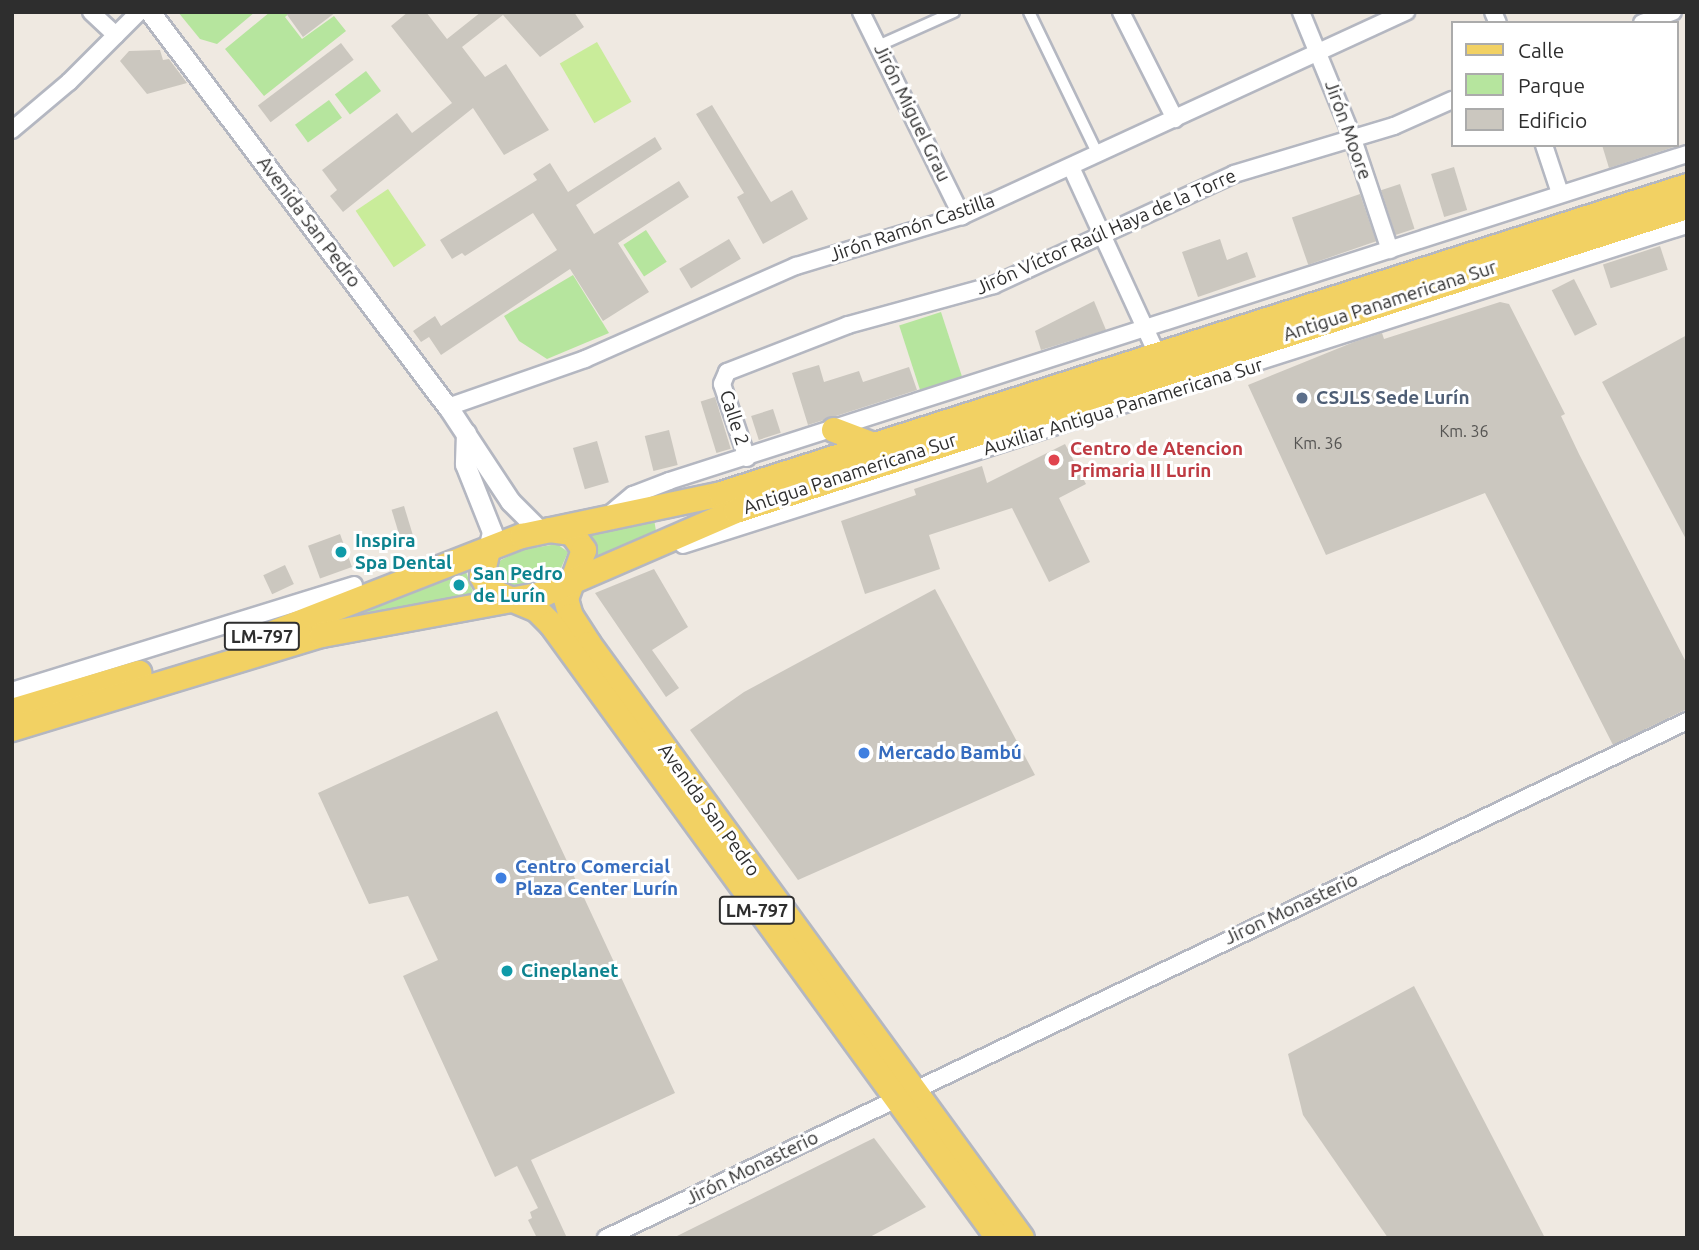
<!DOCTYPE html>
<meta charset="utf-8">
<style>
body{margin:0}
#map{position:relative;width:1699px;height:1250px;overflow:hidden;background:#efe9e1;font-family:Ubuntu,sans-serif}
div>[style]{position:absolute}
.green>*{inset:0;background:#b6e59e;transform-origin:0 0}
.pitch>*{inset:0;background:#c9ec9a;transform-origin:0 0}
.building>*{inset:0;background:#cbc7bf;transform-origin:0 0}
.roads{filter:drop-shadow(2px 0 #b4b7c1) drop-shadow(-2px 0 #b4b7c1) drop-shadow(0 2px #b4b7c1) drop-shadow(0 -2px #b4b7c1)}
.pedestrian>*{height:10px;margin:-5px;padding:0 5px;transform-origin:5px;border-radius:5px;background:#fff}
.minor>*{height:16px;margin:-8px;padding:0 8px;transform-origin:8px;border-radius:8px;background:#fff}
.tertiary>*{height:19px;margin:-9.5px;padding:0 9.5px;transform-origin:9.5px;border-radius:9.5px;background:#fff}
.primary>*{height:24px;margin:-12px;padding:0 12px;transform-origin:12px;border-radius:12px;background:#f2d163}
.dots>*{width:19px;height:19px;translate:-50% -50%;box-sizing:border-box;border:4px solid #fff;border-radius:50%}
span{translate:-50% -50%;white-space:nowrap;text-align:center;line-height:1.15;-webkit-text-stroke:6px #fff;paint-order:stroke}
.number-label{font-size:16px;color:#555452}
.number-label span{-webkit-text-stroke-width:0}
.shield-label span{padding:2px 5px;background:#fff;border:2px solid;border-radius:5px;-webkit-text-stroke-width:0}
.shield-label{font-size:18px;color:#2e2e2e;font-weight:700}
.street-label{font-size:19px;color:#2e2e2e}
.service-label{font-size:19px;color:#4e5e75;font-weight:700}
.left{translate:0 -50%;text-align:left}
.health-label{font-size:19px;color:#be3a42;font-weight:700}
.culture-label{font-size:19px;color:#0d838f;font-weight:700}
.shop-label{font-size:19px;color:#366cbe;font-weight:700}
.frame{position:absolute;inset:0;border:14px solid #2e2e2e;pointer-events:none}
.legend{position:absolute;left:1451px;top:21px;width:228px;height:126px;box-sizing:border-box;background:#fff;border:2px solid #ababab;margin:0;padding:9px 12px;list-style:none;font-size:21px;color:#2e2e2e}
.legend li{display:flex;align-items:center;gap:14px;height:35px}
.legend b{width:35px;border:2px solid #ababab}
</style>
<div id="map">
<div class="green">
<i style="clip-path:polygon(178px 12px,255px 12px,217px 44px,200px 39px)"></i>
<i style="clip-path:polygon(270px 12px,291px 12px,285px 17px,302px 39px,334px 16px,346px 31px,264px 96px,225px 49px)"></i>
<i style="left:366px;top:71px;width:25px;height:39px;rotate:53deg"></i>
<i style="left:329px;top:100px;width:22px;height:42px;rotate:54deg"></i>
<i style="left:646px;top:230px;width:38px;height:27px;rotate:57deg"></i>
<i style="clip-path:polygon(573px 275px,609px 333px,547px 359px,519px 341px,504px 316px)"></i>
<i style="left:941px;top:312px;width:69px;height:44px;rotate:72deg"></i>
<i style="clip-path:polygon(654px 519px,656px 531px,595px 561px,594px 542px,586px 531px)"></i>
<i style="clip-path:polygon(557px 544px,568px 552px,561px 568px,526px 584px,508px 586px,493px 579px,495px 566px,501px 560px,521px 550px)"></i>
<i style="clip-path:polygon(464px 566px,474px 595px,341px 619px)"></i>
</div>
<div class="pitch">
<i style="left:597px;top:42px;width:69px;height:43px;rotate:60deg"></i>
<i style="left:388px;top:189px;width:68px;height:39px;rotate:56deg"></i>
</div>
<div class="building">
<i style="clip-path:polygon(285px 12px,336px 12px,303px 37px)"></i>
<i style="clip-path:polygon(408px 12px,426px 12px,447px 39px,481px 12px,574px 12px,584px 27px,540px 57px,503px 15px,462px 47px,485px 77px,506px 64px,549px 130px,504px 155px,473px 108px,343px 212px,330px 196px,337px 190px,322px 170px,397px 113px,412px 133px,452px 103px,391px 26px)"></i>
<i style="left:341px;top:43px;width:21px;height:104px;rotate:53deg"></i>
<i style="clip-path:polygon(160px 50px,163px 60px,169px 59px,187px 83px,147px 94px,120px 61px,129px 51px)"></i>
<i style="clip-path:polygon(712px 105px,771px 202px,792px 190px,808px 219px,763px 244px,737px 197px,744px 193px,696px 114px)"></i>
<i style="clip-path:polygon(655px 137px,662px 149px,576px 205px,594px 234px,679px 181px,689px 197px,618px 243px,649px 292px,603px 321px,570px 269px,441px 355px,429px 337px,421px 342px,413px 331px,435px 316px,441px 326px,557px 250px,533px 213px,465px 256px,462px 253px,452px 259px,440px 240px,537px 180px,533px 174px,550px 163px,568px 192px)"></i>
<i style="clip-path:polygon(1602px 145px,1680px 145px,1609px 168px)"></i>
<i style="left:1454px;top:167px;width:45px;height:24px;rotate:73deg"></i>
<i style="left:1400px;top:184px;width:47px;height:20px;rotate:72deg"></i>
<i style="left:1360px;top:194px;width:50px;height:72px;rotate:71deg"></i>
<i style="left:729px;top:239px;width:23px;height:58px;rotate:59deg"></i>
<i style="clip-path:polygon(1220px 239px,1227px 260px,1247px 252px,1256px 277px,1198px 297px,1182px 252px)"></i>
<i style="left:1660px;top:246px;width:25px;height:60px;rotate:72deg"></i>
<i style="left:1574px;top:279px;width:51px;height:25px;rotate:63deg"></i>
<i style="clip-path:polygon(1094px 301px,1106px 330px,1041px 350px,1035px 331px)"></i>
<i style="clip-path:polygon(1500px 302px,1509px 304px,1565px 414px,1561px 416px,1579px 454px,1687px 664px,1687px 709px,1613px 745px,1485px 493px,1326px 555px,1248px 385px,1354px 342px,1382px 333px,1384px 339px)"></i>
<i style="clip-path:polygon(1687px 335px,1687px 541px,1602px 382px)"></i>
<i style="clip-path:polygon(819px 365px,824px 382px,859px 371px,863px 382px,909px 367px,917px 390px,808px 425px,792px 373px)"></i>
<i style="left:715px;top:397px;width:54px;height:15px;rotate:73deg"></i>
<i style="left:773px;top:409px;width:25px;height:23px;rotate:72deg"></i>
<i style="left:669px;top:430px;width:36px;height:25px;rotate:76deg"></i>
<i style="left:597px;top:441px;width:43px;height:25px;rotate:74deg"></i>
<i style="clip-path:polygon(1065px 444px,1086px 484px,1059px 498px,1090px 562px,1049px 582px,1012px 508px,929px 535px,940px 569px,865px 594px,841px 521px,916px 495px,914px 489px,982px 466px,987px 483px)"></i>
<i style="left:404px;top:506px;width:34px;height:13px;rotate:73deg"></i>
<i style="left:340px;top:534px;width:35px;height:34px;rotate:70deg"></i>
<i style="left:285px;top:565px;width:21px;height:24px;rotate:65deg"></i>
<i style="clip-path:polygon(654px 569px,688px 627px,652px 650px,679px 688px,666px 697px,595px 593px)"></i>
<i style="clip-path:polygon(935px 589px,1035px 775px,798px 880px,690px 730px,744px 692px)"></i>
<i style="clip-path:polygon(497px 711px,675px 1093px,531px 1160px,567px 1238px,537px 1238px,528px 1220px,532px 1218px,530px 1212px,538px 1208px,517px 1166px,495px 1177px,403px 976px,438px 960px,408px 896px,369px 904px,318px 793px)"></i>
<i style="clip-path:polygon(1414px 986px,1545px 1238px,1388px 1238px,1303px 1115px,1288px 1054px)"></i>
<i style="clip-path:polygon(874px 1138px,926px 1207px,868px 1238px,673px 1238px)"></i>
</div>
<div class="roads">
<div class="pedestrian">
<i style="left:1029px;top:12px;width:159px;rotate:64.2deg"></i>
<i style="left:880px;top:45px;width:81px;rotate:-24deg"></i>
</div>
<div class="minor">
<i style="left:91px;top:12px;width:34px;rotate:43deg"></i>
<i style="left:861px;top:12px;width:228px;rotate:63.7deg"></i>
<i style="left:1121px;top:12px;width:120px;rotate:63.2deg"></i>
<i style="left:1301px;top:12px;width:137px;rotate:67.7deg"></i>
<i style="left:1353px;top:139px;width:117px;rotate:71.6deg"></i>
<i style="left:1493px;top:12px;width:12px;rotate:66deg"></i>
<i style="left:1642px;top:23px;width:33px;rotate:-20deg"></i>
<i style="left:12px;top:130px;width:75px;rotate:-40.1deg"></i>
<i style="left:69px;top:82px;width:99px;rotate:-45deg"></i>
<i style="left:1544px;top:145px;width:51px;rotate:71.6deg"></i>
<i style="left:1071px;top:167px;width:216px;rotate:65.3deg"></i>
<i style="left:448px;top:407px;width:145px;rotate:-19.3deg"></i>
<i style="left:585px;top:359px;width:231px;rotate:-23.8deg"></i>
<i style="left:796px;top:266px;width:173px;rotate:-16.8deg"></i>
<i style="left:962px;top:216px;width:489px;rotate:-24.7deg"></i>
<i style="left:747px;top:458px;width:78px;rotate:-108.7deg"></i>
<i style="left:722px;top:384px;width:13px;rotate:-67deg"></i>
<i style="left:727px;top:372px;width:130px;rotate:-21.2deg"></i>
<i style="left:848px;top:325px;width:151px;rotate:-15.3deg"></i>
<i style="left:994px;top:285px;width:264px;rotate:-24.8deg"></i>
<i style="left:1234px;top:174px;width:167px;rotate:-16.7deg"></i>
<i style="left:1394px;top:126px;width:64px;rotate:-24.1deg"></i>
<i style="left:610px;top:514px;width:30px;rotate:-40deg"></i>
<i style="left:633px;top:495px;width:39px;rotate:-21deg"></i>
<i style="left:669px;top:481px;width:1069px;rotate:-17.81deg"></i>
<i style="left:683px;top:545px;width:1054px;rotate:-17.68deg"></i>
<i style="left:12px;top:691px;width:358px;rotate:-17.2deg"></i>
<i style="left:606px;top:1238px;width:1198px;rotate:-25.56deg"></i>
</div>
<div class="tertiary">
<i style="left:150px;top:12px;width:495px;rotate:53deg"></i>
<i style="left:448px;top:407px;width:113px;rotate:56.6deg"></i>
<i style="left:510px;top:501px;width:41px;rotate:45deg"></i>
<i style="left:466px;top:433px;width:31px;rotate:92deg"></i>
<i style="left:465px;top:464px;width:73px;rotate:68.3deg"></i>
<i style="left:492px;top:532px;width:18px;rotate:103deg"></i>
</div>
<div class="primary">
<i style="left:834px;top:430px;width:43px;rotate:20.6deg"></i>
<i style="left:550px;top:530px;width:22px;rotate:8deg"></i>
<i style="left:572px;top:533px;width:21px;rotate:55deg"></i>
<i style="left:584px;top:550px;width:52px;rotate:110.2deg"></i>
<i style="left:566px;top:599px;width:18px;rotate:74deg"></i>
<i style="left:571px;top:616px;width:33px;rotate:57deg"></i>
<i style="left:589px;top:644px;width:735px;rotate:53.91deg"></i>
<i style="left:488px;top:550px;width:27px;rotate:103deg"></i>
<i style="left:482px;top:576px;width:16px;rotate:63deg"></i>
<i style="left:489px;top:590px;width:52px;rotate:22.6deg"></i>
<i style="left:537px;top:610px;width:20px;rotate:45deg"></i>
<i style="left:551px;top:624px;width:759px;rotate:53.94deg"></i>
<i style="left:265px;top:636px;width:276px;rotate:-21.3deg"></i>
<i style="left:522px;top:536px;width:203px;rotate:-11.9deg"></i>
<i style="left:721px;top:494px;width:1014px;rotate:-17.68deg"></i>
<i style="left:12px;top:711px;width:133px;rotate:-16.7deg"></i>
<i style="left:12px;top:729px;width:324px;rotate:-16.9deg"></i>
<i style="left:322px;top:635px;width:226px;rotate:-10.5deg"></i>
<i style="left:544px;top:594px;width:209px;rotate:-23.4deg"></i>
<i style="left:736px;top:511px;width:998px;rotate:-17.73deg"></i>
</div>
</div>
<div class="dots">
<i style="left:1302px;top:398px;background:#5c6f8a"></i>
<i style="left:1054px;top:460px;background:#e0444e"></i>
<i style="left:341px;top:552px;background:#0f9aa8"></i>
<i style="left:459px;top:585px;background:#0f9aa8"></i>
<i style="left:864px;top:753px;background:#3f7fe0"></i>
<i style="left:501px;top:878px;background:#3f7fe0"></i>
<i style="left:507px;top:971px;background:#0f9aa8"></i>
</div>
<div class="number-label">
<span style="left:1464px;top:431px">Km. 36</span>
<span style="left:1318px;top:443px">Km. 36</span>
</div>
<div class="shield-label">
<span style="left:262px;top:636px">LM-797</span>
<span style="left:757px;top:910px">LM-797</span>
</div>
<div class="street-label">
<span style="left:912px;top:113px;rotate:64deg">Jirón Miguel Grau</span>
<span style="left:1348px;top:130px;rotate:70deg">Jirón Moore</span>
<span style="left:309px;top:222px;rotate:53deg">Avenida San Pedro</span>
<span style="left:912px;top:228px;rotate:-19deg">Jirón Ramón Castilla</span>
<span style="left:1106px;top:232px;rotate:-24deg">Jirón Víctor Raúl Haya de la Torre</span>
<span style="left:1390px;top:301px;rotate:-18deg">Antigua Panamericana Sur</span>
<span style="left:1123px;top:407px;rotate:-17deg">Auxiliar Antigua Panamericana Sur</span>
<span style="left:734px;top:418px;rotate:72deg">Calle 2</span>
<span style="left:850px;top:474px;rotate:-18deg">Antigua Panamericana Sur</span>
<span style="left:709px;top:810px;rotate:54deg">Avenida San Pedro</span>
<span style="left:1291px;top:909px;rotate:-25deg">Jiron Monasterio</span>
<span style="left:752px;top:1168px;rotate:-26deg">Jirón Monasterio</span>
</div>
<div class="service-label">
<span class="left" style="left:1316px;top:398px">CSJLS Sede Lurín</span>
</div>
<div class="health-label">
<span class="left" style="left:1070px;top:460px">Centro de Atencion<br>Primaria II Lurin</span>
</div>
<div class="culture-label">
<span class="left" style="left:355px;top:552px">Inspira<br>Spa Dental</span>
<span class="left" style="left:473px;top:585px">San Pedro<br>de Lurín</span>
<span class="left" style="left:521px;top:971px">Cineplanet</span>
</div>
<div class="shop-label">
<span class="left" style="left:878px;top:753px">Mercado Bambú</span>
<span class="left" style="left:515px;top:878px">Centro Comercial<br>Plaza Center Lurín</span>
</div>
<div class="frame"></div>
<ul class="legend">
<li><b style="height:9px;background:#f2d163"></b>Calle</li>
<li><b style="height:19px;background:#b6e59e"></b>Parque</li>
<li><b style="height:19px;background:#cbc7bf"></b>Edificio</li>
</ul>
</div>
